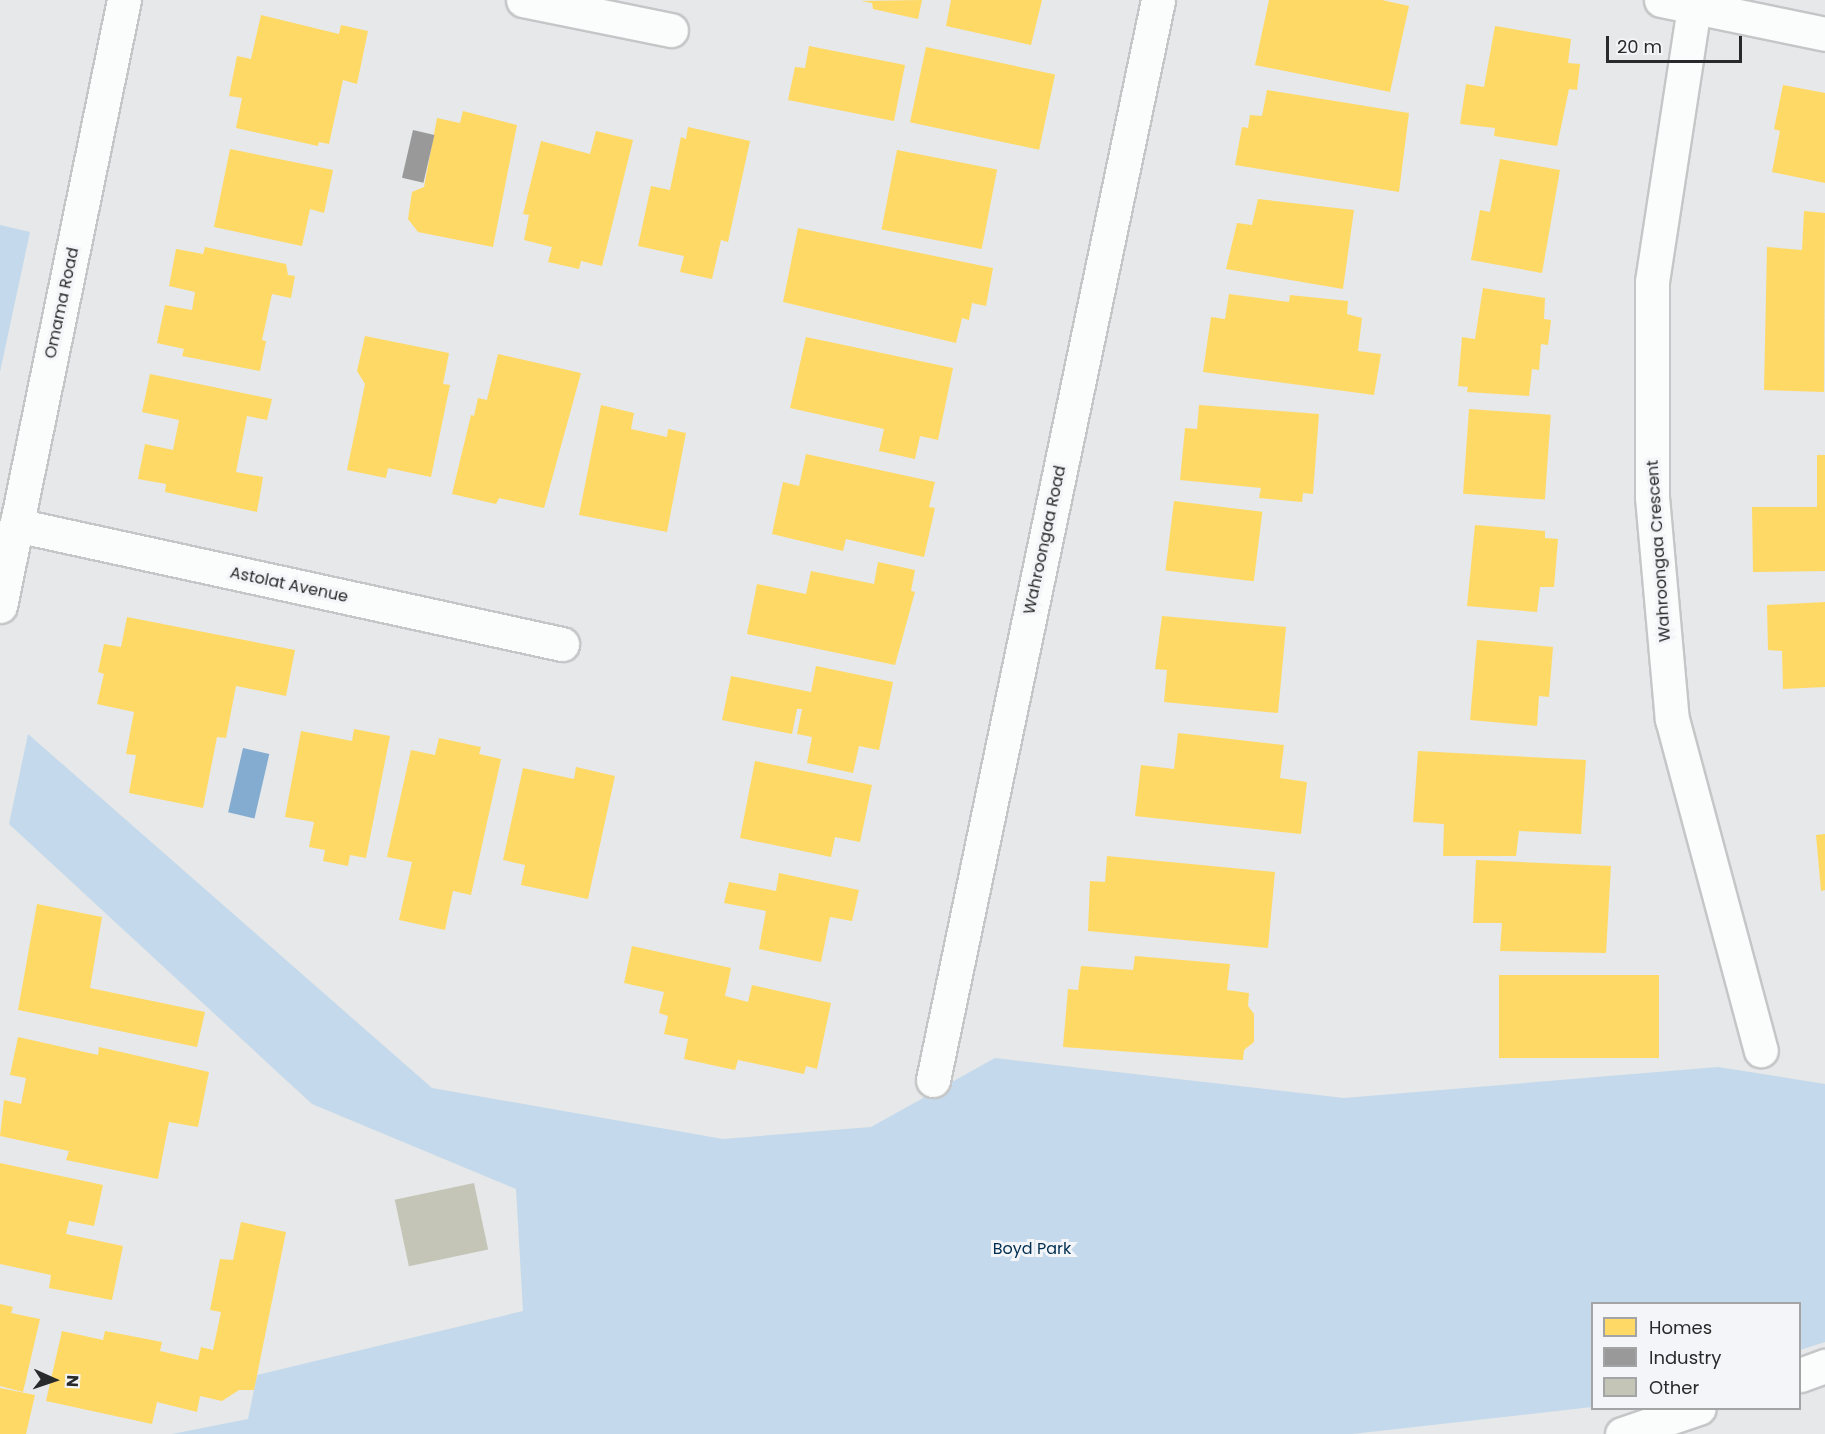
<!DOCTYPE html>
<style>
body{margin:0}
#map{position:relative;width:1825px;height:1434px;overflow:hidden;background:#e6e8e9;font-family:Poppins,sans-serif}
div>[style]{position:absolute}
.green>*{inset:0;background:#c4d9eb}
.water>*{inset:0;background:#83acd0;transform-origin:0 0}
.homes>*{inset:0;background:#ffd966;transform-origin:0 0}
.industry>*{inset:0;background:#999;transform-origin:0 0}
.building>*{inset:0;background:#c4c5b7;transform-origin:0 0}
.roads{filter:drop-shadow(2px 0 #c5c6c7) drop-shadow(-2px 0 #c5c6c7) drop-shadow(0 2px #c5c6c7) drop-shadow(0 -2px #c5c6c7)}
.minor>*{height:33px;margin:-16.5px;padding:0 16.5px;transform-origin:16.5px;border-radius:16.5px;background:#fbfcfc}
span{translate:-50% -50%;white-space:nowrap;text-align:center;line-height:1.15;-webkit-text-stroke:6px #f3f5f8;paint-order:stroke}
.street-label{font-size:16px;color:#292a2b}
.park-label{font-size:16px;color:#012e50}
.legend{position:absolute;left:1591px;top:1302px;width:210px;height:108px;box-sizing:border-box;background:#f3f5f8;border:2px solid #a2a4a6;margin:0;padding:8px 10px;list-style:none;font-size:18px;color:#292a2b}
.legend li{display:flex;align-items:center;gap:12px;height:30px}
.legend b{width:30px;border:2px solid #a2a4a6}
.north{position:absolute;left:24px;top:1350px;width:60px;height:60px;-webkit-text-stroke:4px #f3f5f8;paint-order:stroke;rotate:93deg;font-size:16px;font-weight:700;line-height:24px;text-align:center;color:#292a2b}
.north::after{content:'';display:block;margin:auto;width:21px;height:27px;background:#292a2b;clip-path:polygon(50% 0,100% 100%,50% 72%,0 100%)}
.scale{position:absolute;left:1606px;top:36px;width:136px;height:27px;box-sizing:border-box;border:3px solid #292a2b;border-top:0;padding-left:8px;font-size:18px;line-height:21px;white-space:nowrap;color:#292a2b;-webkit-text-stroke:4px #f3f5f8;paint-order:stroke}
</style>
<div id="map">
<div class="green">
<i style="clip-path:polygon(0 225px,30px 232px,0 372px)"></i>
<i style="clip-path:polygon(28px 734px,432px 1088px,723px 1139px,871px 1127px,995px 1058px,1344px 1098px,1718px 1067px,1825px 1084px,1825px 1342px,1800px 1350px,1800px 1304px,1592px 1304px,1592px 1407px,1352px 1434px,172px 1434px,248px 1419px,257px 1375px,523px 1311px,516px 1189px,312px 1104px,9px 824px)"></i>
</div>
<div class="water">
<i style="left:243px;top:748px;width:27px;height:66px;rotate:13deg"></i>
</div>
<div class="homes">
<i style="clip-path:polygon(922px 0,918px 19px,873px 9px,872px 3px,861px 1px)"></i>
<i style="clip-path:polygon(951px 0,1042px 0,1031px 45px,946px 26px)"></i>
<i style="clip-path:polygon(1269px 0,1382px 0,1409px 6px,1390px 92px,1255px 65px)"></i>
<i style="clip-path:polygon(261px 15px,339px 34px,341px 25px,368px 31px,357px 84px,343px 80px,329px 144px,319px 142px,318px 146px,236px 128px,242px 98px,229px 96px,237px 56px,251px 59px)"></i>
<i style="clip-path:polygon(1495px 26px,1571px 39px,1568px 63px,1580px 64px,1577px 90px,1569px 89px,1557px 146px,1494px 136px,1495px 128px,1460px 124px,1466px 84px,1484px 87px)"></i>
<i style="clip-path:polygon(809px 46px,905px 65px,894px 121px,788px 100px,795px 67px,805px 68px)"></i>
<i style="left:926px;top:47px;width:132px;height:77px;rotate:12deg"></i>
<i style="clip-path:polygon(1783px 85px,1825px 93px,1825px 183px,1772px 172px,1780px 131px,1774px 129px)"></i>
<i style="clip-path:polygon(1267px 90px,1409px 113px,1399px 192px,1235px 165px,1242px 127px,1248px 128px,1250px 115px,1262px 116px)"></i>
<i style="clip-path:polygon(463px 111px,517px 125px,493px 247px,418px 232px,408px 219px,412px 192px,424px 187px,437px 118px,460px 123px)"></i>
<i style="clip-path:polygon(688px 127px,750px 141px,728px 242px,721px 240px,712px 279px,680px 272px,684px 256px,638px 246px,651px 186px,670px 190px,681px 137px,686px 139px)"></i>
<i style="clip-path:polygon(596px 131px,633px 140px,602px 266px,581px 261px,579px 269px,548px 262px,552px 247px,524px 240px,529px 215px,523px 214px,541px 141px,590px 154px)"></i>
<i style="clip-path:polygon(230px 149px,333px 170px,324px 213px,310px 209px,302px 246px,214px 227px)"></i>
<i style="left:897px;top:150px;width:102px;height:81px;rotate:11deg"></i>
<i style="clip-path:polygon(1500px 159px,1560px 170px,1542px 273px,1471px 260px,1480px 210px,1490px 212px)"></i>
<i style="clip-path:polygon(1258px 199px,1354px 210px,1343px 289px,1226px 269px,1237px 223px,1252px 225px)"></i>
<i style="clip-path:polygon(1804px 211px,1825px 213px,1824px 392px,1764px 390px,1767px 247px,1802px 250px)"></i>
<i style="clip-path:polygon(798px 228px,993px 268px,986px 306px,972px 303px,969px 320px,962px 318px,956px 343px,783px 302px)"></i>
<i style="clip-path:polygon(205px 247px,286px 264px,288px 275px,295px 276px,291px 298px,272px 294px,262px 340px,266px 341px,260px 371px,182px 356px,184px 349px,157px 343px,165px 305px,192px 310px,195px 292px,169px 286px,176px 249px,203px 254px)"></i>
<i style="clip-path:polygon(1483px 288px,1545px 298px,1544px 319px,1551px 320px,1548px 345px,1541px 344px,1539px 370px,1532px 369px,1529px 396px,1467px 392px,1468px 387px,1458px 386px,1462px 337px,1475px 339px)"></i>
<i style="clip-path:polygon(1229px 294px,1289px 302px,1290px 295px,1348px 301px,1347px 314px,1362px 318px,1358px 351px,1381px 354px,1374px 395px,1203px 372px,1211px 317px,1225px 319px)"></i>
<i style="clip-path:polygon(365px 336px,449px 353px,443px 384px,450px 385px,431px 477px,388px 468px,386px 478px,347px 470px,365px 384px,357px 371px)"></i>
<i style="clip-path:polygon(806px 337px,953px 368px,938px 440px,920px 436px,915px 459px,879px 451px,884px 429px,790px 408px)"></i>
<i style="clip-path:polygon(498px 354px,581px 373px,544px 508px,499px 498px,496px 504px,452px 494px,471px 415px,474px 416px,478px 398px,487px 400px)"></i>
<i style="clip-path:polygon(150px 374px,272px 399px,267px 420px,247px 416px,236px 472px,263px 477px,257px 512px,165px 492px,166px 484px,138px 479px,145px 444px,173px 450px,179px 420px,142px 412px)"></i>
<i style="clip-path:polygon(601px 405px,634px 413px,631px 429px,667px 437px,668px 429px,686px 433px,667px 532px,579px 515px)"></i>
<i style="clip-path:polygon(1199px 405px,1319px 414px,1313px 494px,1303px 493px,1302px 502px,1259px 498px,1261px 488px,1180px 480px,1185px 428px,1197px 429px)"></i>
<i style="left:1469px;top:409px;width:82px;height:85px;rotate:4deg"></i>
<i style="clip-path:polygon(806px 454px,935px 482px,929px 507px,935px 508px,924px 557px,846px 539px,843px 551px,772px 534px,783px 482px,799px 486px)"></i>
<i style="clip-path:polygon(1817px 455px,1825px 455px,1825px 571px,1753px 572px,1752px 507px,1817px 507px)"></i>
<i style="left:1174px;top:501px;width:89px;height:70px;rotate:7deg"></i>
<i style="clip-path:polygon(1475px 525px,1545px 531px,1545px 538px,1558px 539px,1554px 587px,1540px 587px,1537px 612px,1467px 606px)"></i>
<i style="clip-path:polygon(878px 562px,915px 570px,911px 591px,915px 592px,895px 665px,747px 634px,757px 584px,806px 594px,811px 571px,874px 584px)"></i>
<i style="clip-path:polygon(1825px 602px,1825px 687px,1783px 689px,1782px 651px,1768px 650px,1767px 605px)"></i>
<i style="clip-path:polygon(1162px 616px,1286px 627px,1278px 713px,1164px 702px,1167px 670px,1155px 669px)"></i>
<i style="clip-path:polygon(127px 617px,295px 650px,286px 696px,236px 686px,226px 738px,217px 737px,203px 808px,129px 793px,136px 755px,126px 754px,134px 712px,97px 704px,104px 674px,98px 672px,104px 644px,121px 647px)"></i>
<i style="clip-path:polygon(1477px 640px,1553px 647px,1549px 697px,1539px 696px,1537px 726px,1470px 720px)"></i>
<i style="clip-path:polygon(816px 666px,893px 682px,879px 750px,859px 746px,853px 773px,807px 763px,812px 737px,797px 734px,802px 709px,797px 709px,792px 734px,722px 720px,731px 676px,811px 692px)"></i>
<i style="clip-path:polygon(354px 729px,390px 736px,366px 858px,350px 855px,348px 866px,323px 861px,325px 850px,309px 847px,314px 822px,285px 817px,301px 731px,352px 741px)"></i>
<i style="clip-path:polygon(1178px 733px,1284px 745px,1280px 778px,1307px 782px,1301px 834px,1135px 816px,1141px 765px,1174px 769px)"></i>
<i style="clip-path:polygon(439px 738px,481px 747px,479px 754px,501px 759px,471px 895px,453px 891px,445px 930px,399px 920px,412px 862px,387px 857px,411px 750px,435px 755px)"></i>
<i style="clip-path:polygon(1418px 751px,1586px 760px,1581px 834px,1519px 831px,1516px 856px,1443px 856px,1444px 824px,1413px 822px)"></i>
<i style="clip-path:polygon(755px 761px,872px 785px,860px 842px,835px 837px,831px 857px,740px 838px)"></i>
<i style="clip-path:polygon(576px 767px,615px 776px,588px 899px,521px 885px,525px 865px,503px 860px,523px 768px,574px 779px)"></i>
<i style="clip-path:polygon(1825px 834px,1825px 890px,1821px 891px,1816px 835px)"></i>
<i style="clip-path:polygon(1107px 856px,1275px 872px,1268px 948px,1088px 931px,1090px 881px,1105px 882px)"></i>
<i style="clip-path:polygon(1476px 860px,1611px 866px,1606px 953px,1500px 951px,1502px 923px,1473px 923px)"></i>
<i style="clip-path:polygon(779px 873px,859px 890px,852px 921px,830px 917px,821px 962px,759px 949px,766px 911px,724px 903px,729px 882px,776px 891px)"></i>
<i style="clip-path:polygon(37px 904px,102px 917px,90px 988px,205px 1012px,197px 1047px,18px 1010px)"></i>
<i style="clip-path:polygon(632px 946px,731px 968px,725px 996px,748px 1002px,752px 985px,831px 1003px,817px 1069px,806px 1066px,804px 1074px,738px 1060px,735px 1070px,684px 1059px,688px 1039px,664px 1034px,668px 1016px,659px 1013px,664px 992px,624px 983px)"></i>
<i style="clip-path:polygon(1135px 956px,1230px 964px,1227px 990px,1249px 993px,1248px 1006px,1254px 1014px,1254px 1042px,1244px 1050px,1243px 1060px,1063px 1047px,1068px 989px,1078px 990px,1081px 966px,1133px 970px)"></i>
<i style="left:1499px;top:975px;width:160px;height:83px"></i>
<i style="clip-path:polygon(18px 1037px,98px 1055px,99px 1047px,209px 1072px,198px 1127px,169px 1122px,158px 1179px,66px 1160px,69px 1151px,0 1136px,4px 1100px,21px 1104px,26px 1078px,10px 1075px)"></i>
<i style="clip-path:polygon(0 1163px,103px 1185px,94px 1226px,69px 1221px,66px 1234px,123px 1246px,112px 1300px,49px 1288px,51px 1275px,0 1264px)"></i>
<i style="clip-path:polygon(241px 1222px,286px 1232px,254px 1390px,239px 1390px,222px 1401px,200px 1396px,197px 1412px,157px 1402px,152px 1424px,46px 1401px,62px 1331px,103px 1340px,105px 1331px,162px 1342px,160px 1351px,198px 1360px,201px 1347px,213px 1350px,221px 1312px,210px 1310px,220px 1259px,233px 1260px)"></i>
<i style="clip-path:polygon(0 1304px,13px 1307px,11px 1313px,40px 1319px,23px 1392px,0 1386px)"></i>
<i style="clip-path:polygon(0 1388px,35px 1395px,26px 1434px,0 1434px)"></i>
</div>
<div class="industry">
<i style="left:413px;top:130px;width:22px;height:49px;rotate:13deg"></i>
</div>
<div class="building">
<i style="left:474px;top:1183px;width:68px;height:81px;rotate:78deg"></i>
</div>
<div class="roads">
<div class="minor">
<i style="left:523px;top:0;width:151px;rotate:11.5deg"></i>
<i style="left:1661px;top:0;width:167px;rotate:11.7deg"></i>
<i style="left:1694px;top:7px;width:278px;rotate:98.7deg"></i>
<i style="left:1652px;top:282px;width:215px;rotate:90deg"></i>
<i style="left:1652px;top:497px;width:223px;rotate:84.9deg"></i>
<i style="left:1672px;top:719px;width:343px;rotate:75deg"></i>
<i style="left:16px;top:525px;width:559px;rotate:12.3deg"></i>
<i style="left:0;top:606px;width:619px;rotate:-78.44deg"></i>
<i style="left:933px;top:1080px;width:1103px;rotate:-78.23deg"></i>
<i style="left:1800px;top:1375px;width:27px;rotate:-20deg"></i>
<i style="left:1622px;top:1434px;width:81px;rotate:-18.7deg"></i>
</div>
</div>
<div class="street-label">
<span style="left:62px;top:303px;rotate:-78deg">Omama Road</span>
<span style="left:1045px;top:540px;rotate:-78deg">Wahroongaa Road</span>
<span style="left:1659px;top:551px;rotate:-94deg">Wahroongaa Crescent</span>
<span style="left:289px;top:585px;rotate:12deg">Astolat Avenue</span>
</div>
<div class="park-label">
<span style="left:1032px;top:1249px">Boyd Park</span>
</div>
<ul class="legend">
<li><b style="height:16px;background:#ffd966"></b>Homes</li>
<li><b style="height:16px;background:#999"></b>Industry</li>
<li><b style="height:16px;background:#c4c5b7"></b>Other</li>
</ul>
<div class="north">N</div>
<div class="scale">20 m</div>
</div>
